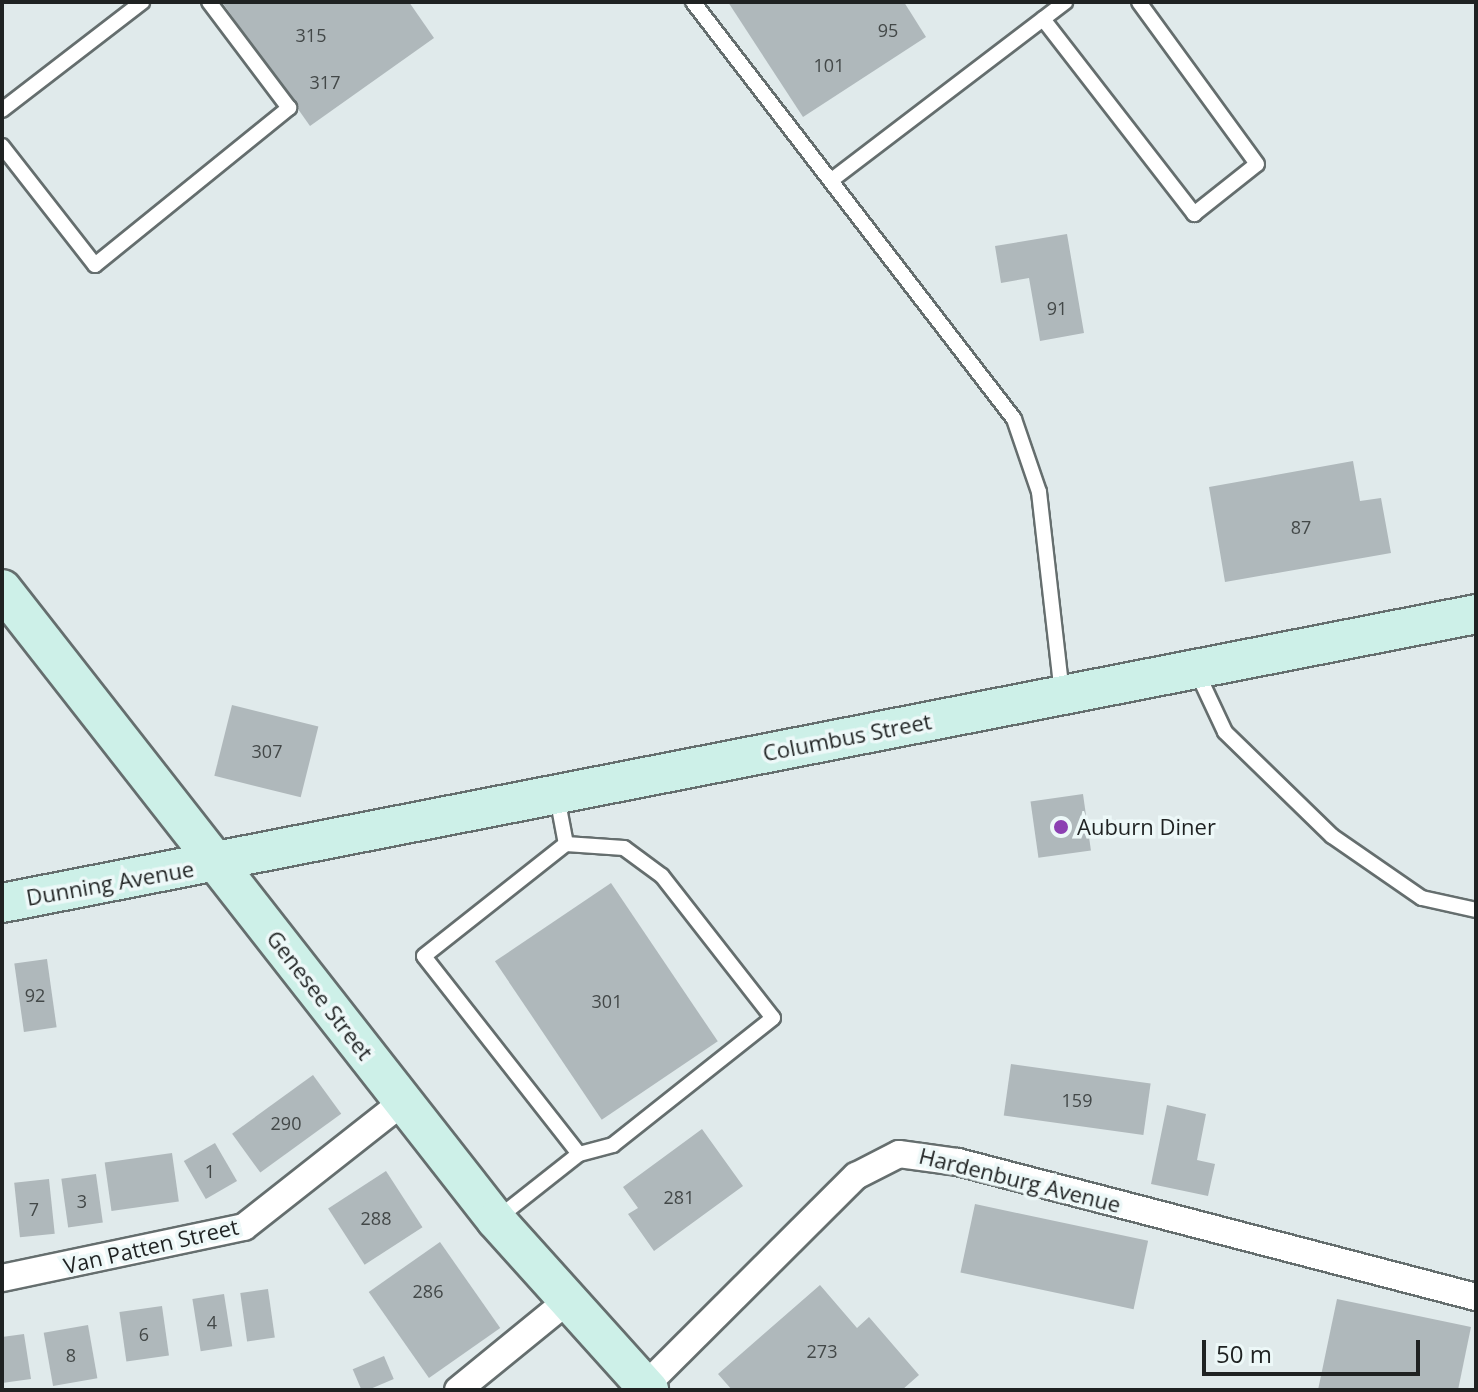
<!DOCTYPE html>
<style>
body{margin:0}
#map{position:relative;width:1478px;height:1392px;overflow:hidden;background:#e0eaeb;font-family:"Open Sans",sans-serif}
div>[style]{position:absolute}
.building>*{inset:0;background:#afb8bb;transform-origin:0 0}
.roads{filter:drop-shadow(2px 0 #656e6e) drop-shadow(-2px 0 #656e6e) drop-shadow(0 2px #656e6e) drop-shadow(0 -2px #656e6e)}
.lane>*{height:14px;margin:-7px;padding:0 7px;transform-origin:7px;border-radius:7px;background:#fff}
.street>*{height:26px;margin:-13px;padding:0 13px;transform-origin:13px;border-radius:13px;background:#fff}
.secondary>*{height:38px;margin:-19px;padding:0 19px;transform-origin:19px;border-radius:19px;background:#cdf0e8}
.dots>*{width:22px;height:22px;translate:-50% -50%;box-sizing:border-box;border:4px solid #edf8f8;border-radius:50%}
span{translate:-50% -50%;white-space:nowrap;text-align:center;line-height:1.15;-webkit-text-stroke:7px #edf8f8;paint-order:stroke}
.number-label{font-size:18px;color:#434848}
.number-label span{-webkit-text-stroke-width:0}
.street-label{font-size:22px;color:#1f2222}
.poi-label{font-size:22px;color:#1f2222}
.left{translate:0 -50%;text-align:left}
.frame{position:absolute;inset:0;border:4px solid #1f2222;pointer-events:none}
.scale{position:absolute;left:1202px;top:1340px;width:218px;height:36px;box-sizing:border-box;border:4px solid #1f2222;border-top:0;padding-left:10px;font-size:24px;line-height:28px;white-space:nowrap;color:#1f2222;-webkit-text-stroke:6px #edf8f8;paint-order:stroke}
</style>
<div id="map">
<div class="building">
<i style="clip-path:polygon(222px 2px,409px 2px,434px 38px,310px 126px)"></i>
<i style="clip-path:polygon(728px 2px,904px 2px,926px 37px,803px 117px)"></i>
<i style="clip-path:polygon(1067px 234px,1084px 333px,1040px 341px,1029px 278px,1001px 283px,995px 246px)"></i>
<i style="clip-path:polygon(1353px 461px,1360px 501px,1381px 498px,1391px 553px,1225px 582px,1209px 487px)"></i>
<i style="left:232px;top:705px;width:89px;height:73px;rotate:14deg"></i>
<i style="left:1083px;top:794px;width:57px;height:53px;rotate:82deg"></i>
<i style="left:611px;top:883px;width:191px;height:140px;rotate:56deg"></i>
<i style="left:47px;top:959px;width:69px;height:33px;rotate:82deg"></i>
<i style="left:1011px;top:1064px;width:141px;height:52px;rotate:8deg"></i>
<i style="left:313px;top:1075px;width:48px;height:100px;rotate:54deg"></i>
<i style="clip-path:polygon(1167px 1105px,1206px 1114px,1197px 1160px,1215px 1164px,1208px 1196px,1151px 1184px)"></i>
<i style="clip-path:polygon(702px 1129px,743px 1186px,654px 1251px,628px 1214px,638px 1208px,623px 1187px)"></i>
<i style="left:215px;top:1143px;width:44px;height:36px;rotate:60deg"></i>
<i style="left:172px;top:1153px;width:49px;height:68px;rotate:82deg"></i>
<i style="left:386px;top:1171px;width:67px;height:69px;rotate:57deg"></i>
<i style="left:96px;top:1174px;width:49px;height:35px;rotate:82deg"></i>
<i style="left:49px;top:1179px;width:55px;height:35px;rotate:84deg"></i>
<i style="left:975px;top:1204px;width:177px;height:70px;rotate:12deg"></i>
<i style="left:440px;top:1242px;width:105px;height:87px;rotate:55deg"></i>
<i style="clip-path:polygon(820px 1285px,857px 1328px,869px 1317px,919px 1375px,902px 1390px,732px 1390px,718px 1374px)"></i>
<i style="left:268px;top:1289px;width:49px;height:28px;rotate:82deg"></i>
<i style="left:224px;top:1294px;width:53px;height:32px;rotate:81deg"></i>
<i style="clip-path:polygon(1337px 1299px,1471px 1327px,1458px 1390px,1318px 1390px)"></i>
<i style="left:162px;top:1306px;width:50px;height:43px;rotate:82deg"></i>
<i style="left:88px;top:1325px;width:54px;height:45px;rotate:80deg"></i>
<i style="clip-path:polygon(24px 1334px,31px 1379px,2px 1383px,2px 1337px)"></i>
<i style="left:384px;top:1356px;width:25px;height:34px;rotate:67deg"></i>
</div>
<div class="roads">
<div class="lane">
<i style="left:693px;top:2px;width:526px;rotate:52.41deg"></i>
<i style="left:1014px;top:419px;width:77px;rotate:71.1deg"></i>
<i style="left:1039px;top:492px;width:204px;rotate:83.5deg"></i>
<i style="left:1043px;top:19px;width:247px;rotate:52.2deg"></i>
<i style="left:1194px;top:214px;width:80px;rotate:-38.4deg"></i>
<i style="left:1257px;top:164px;width:200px;rotate:-126.1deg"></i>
<i style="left:2px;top:110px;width:177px;rotate:-37.6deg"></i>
<i style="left:2px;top:146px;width:151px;rotate:52deg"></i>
<i style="left:95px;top:265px;width:250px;rotate:-39deg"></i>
<i style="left:289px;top:108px;width:133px;rotate:-127deg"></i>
<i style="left:833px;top:179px;width:292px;rotate:-37.3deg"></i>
<i style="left:1196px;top:670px;width:68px;rotate:64.9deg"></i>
<i style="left:1225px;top:732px;width:149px;rotate:44.2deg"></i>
<i style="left:1332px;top:836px;width:109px;rotate:34.6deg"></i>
<i style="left:1422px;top:898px;width:55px;rotate:12.5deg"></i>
<i style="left:557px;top:797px;width:48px;rotate:79.2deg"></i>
<i style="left:566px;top:844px;width:58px;rotate:3.9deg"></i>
<i style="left:624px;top:848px;width:47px;rotate:36.4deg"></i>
<i style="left:662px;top:876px;width:180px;rotate:52deg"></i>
<i style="left:773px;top:1018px;width:204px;rotate:141.6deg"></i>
<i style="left:613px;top:1145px;width:35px;rotate:165deg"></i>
<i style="left:579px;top:1154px;width:251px;rotate:-128.1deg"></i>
<i style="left:424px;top:956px;width:181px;rotate:-38.3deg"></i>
<i style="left:498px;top:1218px;width:103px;rotate:-38.3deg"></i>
</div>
<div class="street">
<i style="left:2px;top:1278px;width:247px;rotate:-11.9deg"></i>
<i style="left:244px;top:1227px;width:202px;rotate:-38.2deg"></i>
<i style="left:645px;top:1386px;width:298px;rotate:-44.9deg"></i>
<i style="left:856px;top:1176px;width:48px;rotate:-27.1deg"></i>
<i style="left:899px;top:1154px;width:60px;rotate:7.7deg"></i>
<i style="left:958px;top:1162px;width:535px;rotate:14.61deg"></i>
<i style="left:458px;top:1390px;width:139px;rotate:-39.2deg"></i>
</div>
<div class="secondary">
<i style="left:2px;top:589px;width:801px;rotate:51.94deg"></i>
<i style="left:496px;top:1220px;width:229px;rotate:48deg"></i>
<i style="left:2px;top:903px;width:1502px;rotate:-11.09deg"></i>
</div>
</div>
<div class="dots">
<i style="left:1061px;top:827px;background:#8c40b2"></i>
</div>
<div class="number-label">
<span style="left:888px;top:30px">95</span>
<span style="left:311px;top:35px">315</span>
<span style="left:829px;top:65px">101</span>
<span style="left:325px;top:82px">317</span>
<span style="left:1057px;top:308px">91</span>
<span style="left:1301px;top:527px">87</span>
<span style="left:267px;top:751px">307</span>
<span style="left:35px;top:995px">92</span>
<span style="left:607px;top:1001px">301</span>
<span style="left:1077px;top:1100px">159</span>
<span style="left:286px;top:1123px">290</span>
<span style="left:210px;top:1171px">1</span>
<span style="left:679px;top:1197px">281</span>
<span style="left:82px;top:1201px">3</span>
<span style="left:34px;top:1209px">7</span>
<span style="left:376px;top:1218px">288</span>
<span style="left:428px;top:1291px">286</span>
<span style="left:212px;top:1322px">4</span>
<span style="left:144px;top:1334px">6</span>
<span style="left:822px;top:1351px">273</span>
<span style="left:71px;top:1355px">8</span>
</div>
<div class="street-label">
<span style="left:847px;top:737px;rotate:-11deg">Columbus Street</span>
<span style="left:110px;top:883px;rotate:-10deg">Dunning Avenue</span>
<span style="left:320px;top:995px;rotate:52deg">Genesee Street</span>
<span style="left:1020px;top:1180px;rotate:14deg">Hardenburg Avenue</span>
<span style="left:151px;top:1246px;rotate:-13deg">Van Patten Street</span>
</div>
<div class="poi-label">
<span class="left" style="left:1077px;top:827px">Auburn Diner</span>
</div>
<div class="frame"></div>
<div class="scale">50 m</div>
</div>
